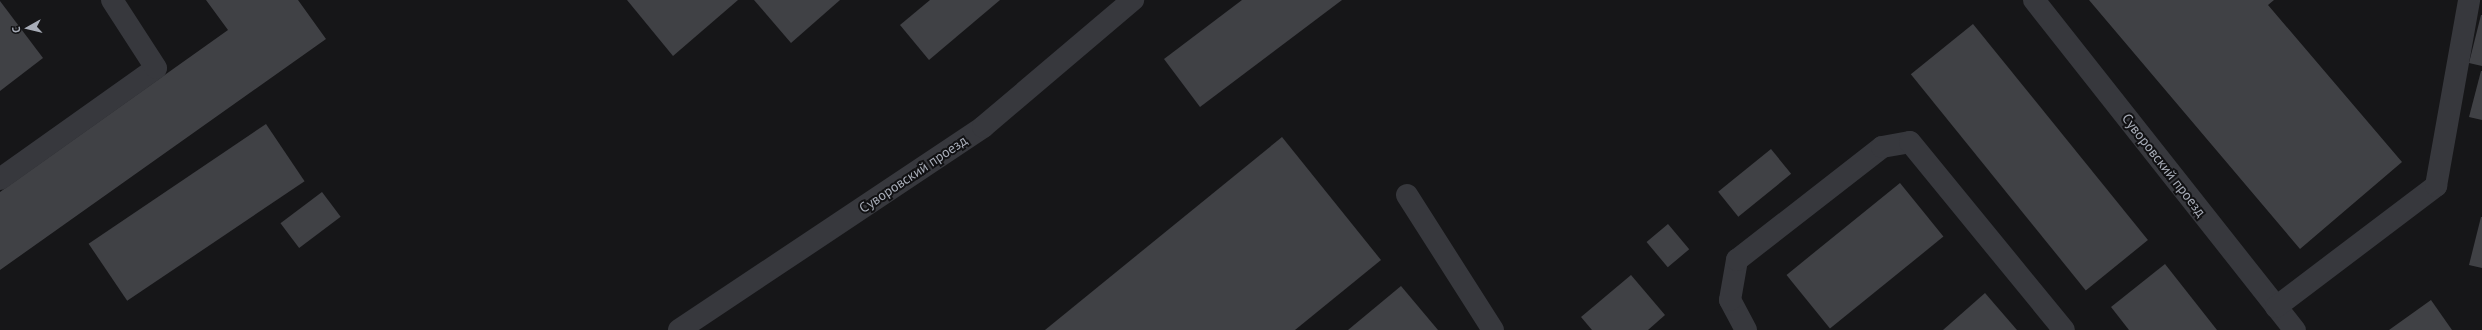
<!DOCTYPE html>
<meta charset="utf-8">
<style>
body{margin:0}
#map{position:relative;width:2482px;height:330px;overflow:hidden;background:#161618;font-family:"PT Sans",sans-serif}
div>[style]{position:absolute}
.building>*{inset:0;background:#404145;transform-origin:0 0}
.minor>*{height:22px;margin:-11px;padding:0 11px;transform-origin:11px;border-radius:11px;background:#37383d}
span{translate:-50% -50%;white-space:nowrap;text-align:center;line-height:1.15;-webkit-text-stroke:4px #111113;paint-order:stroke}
.street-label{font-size:14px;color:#a8adb8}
.north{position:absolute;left:8px;top:8px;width:40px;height:40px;-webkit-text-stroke:3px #111113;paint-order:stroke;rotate:262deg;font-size:11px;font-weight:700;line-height:16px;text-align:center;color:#a8adb8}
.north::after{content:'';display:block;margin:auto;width:14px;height:18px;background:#a8adb8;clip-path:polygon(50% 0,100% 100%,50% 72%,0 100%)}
</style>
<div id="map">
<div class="building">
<i style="clip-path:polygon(206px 0,298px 0,326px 39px,0 270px,0 192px,228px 30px)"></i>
<i style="clip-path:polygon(627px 0,738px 0,673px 56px)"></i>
<i style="clip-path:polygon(754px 0,840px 0,791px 43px)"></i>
<i style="clip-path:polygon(930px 0,1000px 0,929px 60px,900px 25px)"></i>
<i style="clip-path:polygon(1242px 0,1342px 0,1200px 107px,1164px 59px)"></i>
<i style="clip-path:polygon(2089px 0,2274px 0,2268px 5px,2402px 162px,2300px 249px)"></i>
<i style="clip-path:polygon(0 1px,43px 58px,0 91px)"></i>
<i style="clip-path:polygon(2481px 15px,2482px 15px,2482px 66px,2469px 63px)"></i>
<i style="left:1973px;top:24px;width:278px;height:80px;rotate:51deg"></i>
<i style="clip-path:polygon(2481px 71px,2482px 71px,2482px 120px,2469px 117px)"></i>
<i style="left:266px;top:124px;width:69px;height:214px;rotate:56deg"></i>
<i style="clip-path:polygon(1282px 137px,1381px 260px,1295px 330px,1045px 330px)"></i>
<i style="left:1771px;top:149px;width:32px;height:68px;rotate:51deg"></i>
<i style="left:1900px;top:183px;width:69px;height:146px;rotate:51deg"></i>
<i style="left:322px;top:192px;width:31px;height:52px;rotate:53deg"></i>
<i style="clip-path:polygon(2481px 217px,2482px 217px,2482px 268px,2469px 265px)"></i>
<i style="left:1668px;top:224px;width:33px;height:28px;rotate:50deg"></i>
<i style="clip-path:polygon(2165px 264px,2217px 330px,2129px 330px,2111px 307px)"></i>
<i style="clip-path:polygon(1631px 275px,1665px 315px,1648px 330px,1592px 330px,1581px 317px)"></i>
<i style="clip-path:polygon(1401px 286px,1438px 330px,1348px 330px)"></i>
<i style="clip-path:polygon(1985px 293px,2017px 330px,1943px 330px)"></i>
<i style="clip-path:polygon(2431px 300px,2452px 330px,2389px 330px)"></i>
</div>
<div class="minor">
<i style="left:2034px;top:0;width:421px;rotate:51.7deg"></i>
<i style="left:0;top:179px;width:191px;rotate:-35.4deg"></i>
<i style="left:156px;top:68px;width:81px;rotate:-122.9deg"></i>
<i style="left:1407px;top:195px;width:160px;rotate:57.5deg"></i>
<i style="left:2276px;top:307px;width:201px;rotate:-37.1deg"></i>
<i style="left:2436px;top:186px;width:189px;rotate:-79.9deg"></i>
<i style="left:679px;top:330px;width:366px;rotate:-33.7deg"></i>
<i style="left:983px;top:127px;width:197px;rotate:-40.3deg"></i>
<i style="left:1746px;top:330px;width:34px;rotate:-118deg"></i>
<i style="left:1730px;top:300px;width:41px;rotate:-80.1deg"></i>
<i style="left:1737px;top:260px;width:184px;rotate:-37.9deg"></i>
<i style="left:1882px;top:147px;width:28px;rotate:-10deg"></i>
<i style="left:1910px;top:142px;width:243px;rotate:50.7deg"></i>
</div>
<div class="street-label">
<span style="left:2164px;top:165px;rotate:52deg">Суворовский проезд</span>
<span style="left:913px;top:174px;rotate:-34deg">Суворовский проезд</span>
</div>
<div class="north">С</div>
</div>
